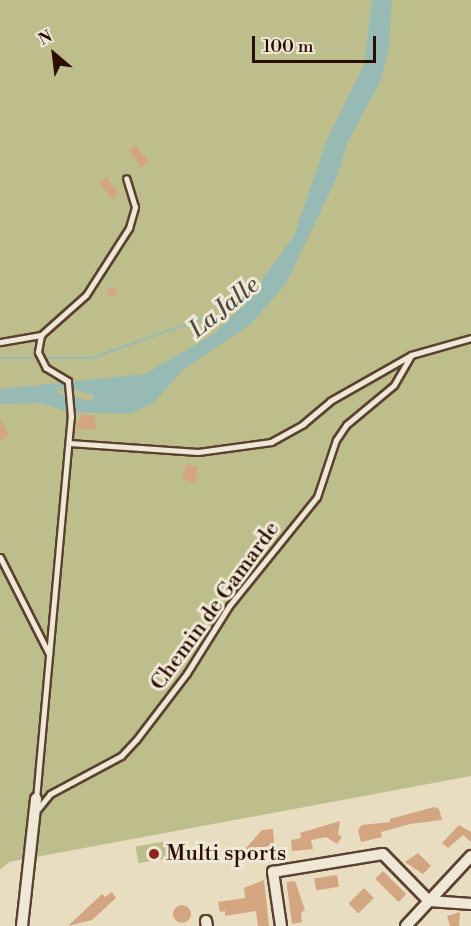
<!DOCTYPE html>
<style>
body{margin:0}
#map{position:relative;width:471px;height:926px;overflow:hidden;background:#e8dcc1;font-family:"Libre Bodoni",serif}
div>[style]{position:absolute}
.green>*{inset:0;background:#bebe8d;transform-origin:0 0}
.water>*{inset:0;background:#97bbb4}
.stream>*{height:2px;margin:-1px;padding:0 1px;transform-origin:1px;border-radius:1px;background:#97bbb4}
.building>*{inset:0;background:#d4a581;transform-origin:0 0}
.round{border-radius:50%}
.roads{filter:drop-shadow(2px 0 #5b4230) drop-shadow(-2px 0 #5b4230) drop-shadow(0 2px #5b4230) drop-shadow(0 -2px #5b4230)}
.service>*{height:5px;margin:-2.5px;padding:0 2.5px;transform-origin:2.5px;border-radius:2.5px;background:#f0e8d7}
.minor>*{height:10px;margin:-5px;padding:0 5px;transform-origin:5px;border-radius:5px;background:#f0e8d7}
.dots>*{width:16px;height:16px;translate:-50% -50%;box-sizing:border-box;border:3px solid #f0e8d7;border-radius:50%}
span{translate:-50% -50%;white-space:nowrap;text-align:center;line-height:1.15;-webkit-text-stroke:6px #f0e8d7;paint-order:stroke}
.street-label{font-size:22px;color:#2c0e00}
.poi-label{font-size:22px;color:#2c0e00}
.left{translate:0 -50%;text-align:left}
.water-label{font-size:24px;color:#514b3f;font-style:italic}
.north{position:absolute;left:24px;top:24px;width:60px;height:60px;-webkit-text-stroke:4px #f0e8d7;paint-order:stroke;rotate:332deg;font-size:16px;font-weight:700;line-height:24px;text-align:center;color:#2c0e00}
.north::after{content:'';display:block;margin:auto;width:21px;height:27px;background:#2c0e00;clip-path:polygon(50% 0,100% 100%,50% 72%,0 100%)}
.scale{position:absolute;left:252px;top:36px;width:124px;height:27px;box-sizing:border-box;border:3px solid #2c0e00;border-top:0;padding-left:8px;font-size:18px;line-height:21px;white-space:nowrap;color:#2c0e00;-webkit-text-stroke:4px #f0e8d7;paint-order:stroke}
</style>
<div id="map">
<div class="green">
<i style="clip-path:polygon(0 0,471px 0,471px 776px,9px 862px,0 870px)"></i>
<i style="left:167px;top:841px;width:17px;height:32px;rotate:80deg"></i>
</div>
<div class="water">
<i style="clip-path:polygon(evenodd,372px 0,392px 0,389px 48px,380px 82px,347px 143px,338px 175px,286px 283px,251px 324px,184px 369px,154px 402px,130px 414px,68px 412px,41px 403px,0 404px,0 389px,145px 374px,214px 334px,243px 306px,294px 236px,326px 142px,364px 65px,372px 0,56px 387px,73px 389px,95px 396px,91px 401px,70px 397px,55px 392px,56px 387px)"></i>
</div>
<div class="stream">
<i style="left:0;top:358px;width:92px"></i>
<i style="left:92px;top:358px;width:127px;rotate:-19.7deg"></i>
<i style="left:212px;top:315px;width:20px;rotate:9deg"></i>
<i style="left:54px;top:390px;width:21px;rotate:-3deg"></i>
</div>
<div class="building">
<i style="left:136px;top:145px;width:21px;height:9px;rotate:53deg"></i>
<i style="left:106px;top:177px;width:21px;height:9px;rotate:51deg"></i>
<i style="left:113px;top:286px;width:9px;height:8px;rotate:58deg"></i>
<i style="clip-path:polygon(82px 414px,94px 416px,97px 430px,75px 429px)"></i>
<i style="clip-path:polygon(0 417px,9px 436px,0 441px)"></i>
<i style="left:186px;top:464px;width:13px;height:16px;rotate:13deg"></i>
<i style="clip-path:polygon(434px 807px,439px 809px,442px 820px,410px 824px,381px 832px,382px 837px,361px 842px,358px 830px,362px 825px,390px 822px,390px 819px)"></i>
<i style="clip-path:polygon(340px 821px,338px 834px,342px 837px,337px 844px,326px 837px,311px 840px,313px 849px,292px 851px,291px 840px,301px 838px,300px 833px)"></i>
<i style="clip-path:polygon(459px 825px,471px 832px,471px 842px,463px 835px,448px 848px,442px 843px)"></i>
<i style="clip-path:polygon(273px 829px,274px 843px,264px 848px,260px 859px,247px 860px,246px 848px,262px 830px)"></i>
<i style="clip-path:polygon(418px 853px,431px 866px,423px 874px,405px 862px)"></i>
<i style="left:383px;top:871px;width:33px;height:11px;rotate:45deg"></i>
<i style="left:337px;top:875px;width:12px;height:23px;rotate:81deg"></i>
<i style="clip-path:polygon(264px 880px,269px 926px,258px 926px,256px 911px,225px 916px,225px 911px,220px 912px,218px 902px,245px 898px,244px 888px)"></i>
<i style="clip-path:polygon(295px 881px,305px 910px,301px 913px,302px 922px,292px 924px,287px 886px,287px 882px)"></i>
<i style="left:364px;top:888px;width:14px;height:22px;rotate:45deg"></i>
<i style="clip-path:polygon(112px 892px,116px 898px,92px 920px,68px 926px,102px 894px,105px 897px)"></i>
<i class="round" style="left:173px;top:905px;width:18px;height:18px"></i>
<i style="clip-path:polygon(460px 912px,459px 926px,450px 926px,447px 916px)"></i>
</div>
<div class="roads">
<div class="service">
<i style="left:0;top:342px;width:42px;rotate:-9.7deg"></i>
<i style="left:69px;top:443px;width:129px;rotate:4deg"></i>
<i style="left:198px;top:452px;width:74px;rotate:-7.8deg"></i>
<i style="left:271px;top:442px;width:37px;rotate:-29deg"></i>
<i style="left:303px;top:424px;width:35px;rotate:-40deg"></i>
<i style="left:330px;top:401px;width:93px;rotate:-29.6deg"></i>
<i style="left:411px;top:355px;width:62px;rotate:-15.8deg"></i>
<i style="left:0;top:557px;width:109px;rotate:63.2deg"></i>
<i style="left:36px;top:799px;width:384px;rotate:-84.8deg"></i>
<i style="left:71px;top:417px;width:36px;rotate:-95deg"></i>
<i style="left:68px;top:381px;width:26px;rotate:-149deg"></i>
<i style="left:46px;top:368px;width:18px;rotate:-117deg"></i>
<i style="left:38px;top:352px;width:17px;rotate:-80deg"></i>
<i style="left:41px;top:335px;width:60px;rotate:-41.6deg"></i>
<i style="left:86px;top:295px;width:80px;rotate:-57.3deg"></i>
<i style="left:129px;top:228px;width:22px;rotate:-74deg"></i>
<i style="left:135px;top:207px;width:30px;rotate:-107deg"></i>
<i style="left:38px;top:809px;width:19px;rotate:-51deg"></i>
<i style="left:50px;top:794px;width:81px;rotate:-28.2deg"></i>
<i style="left:121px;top:756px;width:22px;rotate:-47deg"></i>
<i style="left:136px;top:740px;width:84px;rotate:-52.7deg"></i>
<i style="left:187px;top:673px;width:79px;rotate:-57.9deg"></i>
<i style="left:229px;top:606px;width:140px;rotate:-51.1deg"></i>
<i style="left:317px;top:497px;width:60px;rotate:-71.6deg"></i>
<i style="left:336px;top:440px;width:18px;rotate:-56deg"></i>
<i style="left:346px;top:425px;width:62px;rotate:-39.8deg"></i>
<i style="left:394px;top:385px;width:34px;rotate:-60deg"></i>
</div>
<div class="minor">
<i style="left:429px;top:901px;width:42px;rotate:4.1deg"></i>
<i style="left:206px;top:921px;width:5px;rotate:79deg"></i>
<i style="left:22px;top:926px;width:128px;rotate:-83.7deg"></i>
<i style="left:281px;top:926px;width:55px;rotate:-98.4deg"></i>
<i style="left:273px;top:872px;width:12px;rotate:-9deg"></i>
<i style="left:285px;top:870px;width:99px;rotate:-9.3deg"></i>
<i style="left:383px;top:854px;width:66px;rotate:45.6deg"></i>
<i style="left:406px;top:926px;width:96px;rotate:-47.1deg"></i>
</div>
</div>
<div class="dots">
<i style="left:154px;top:854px;background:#8f2418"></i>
</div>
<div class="street-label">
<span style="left:215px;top:606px;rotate:-54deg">Chemin de Gamarde</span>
</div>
<div class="poi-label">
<span class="left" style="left:166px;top:854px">Multi sports</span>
</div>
<div class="water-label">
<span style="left:225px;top:308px;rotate:-39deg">La Jalle</span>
</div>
<div class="north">N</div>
<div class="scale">100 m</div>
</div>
